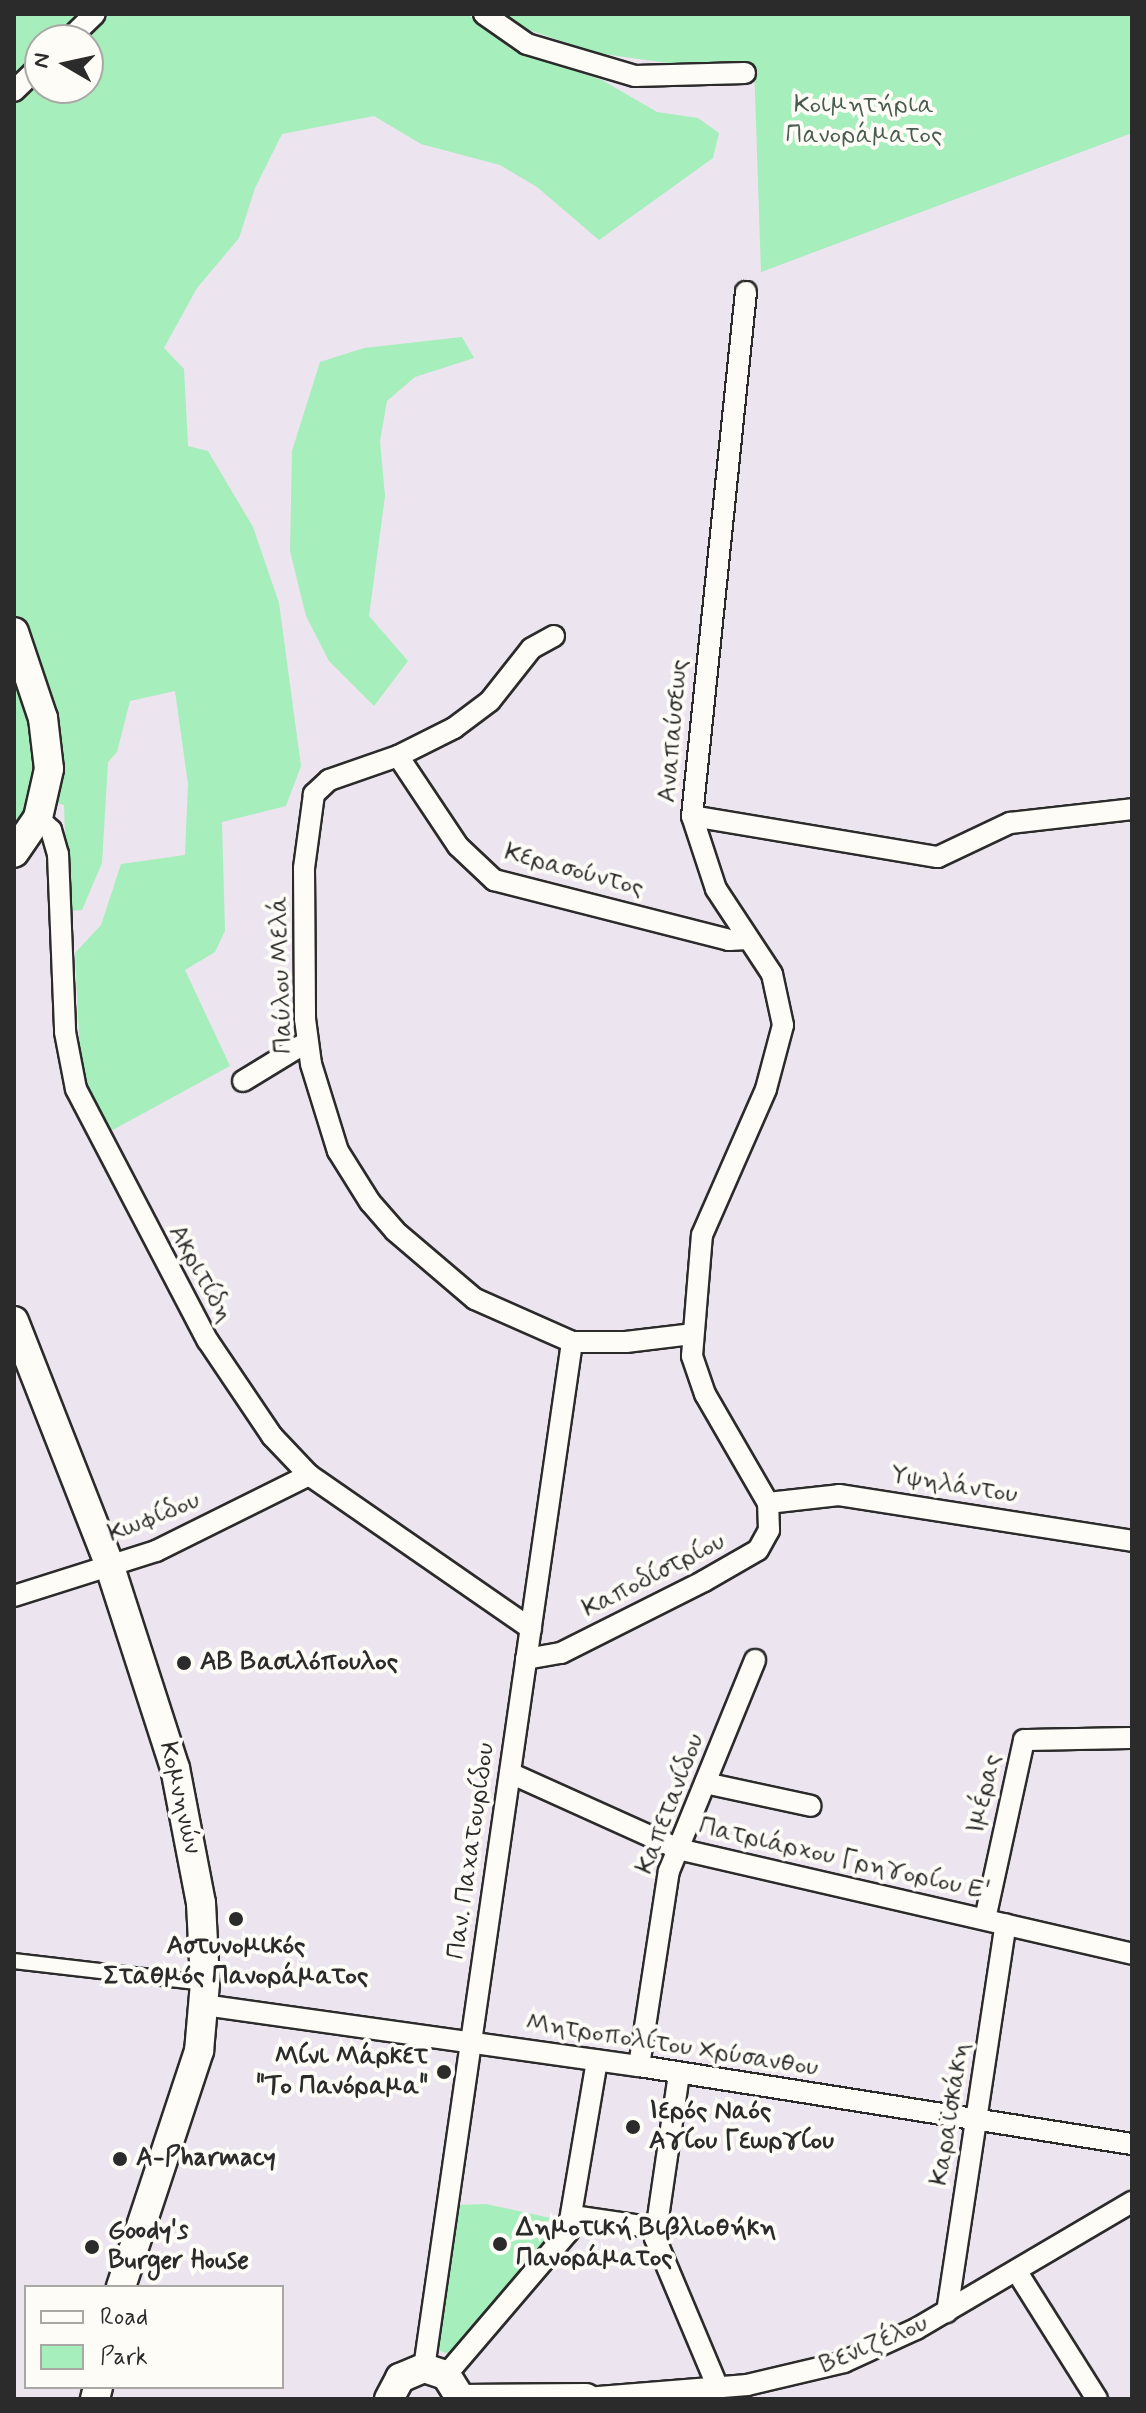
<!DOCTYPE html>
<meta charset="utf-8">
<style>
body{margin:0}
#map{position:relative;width:1146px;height:2413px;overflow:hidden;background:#ece4ee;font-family:Mynerve,sans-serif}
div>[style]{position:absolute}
.green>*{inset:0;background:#a6eebc}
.roads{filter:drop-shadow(2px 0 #2b2b2b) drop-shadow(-2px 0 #2b2b2b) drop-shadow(0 2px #2b2b2b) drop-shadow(0 -2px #2b2b2b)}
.pedestrian>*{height:14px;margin:-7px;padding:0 7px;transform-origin:7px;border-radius:7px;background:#fdfcf7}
.minor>*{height:20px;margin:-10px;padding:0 10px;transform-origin:10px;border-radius:10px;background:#fdfcf7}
.secondary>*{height:28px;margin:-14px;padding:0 14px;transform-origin:14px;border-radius:14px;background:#fdfcf7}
.dots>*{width:22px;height:22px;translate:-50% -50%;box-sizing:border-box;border:4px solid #fdfcf7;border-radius:50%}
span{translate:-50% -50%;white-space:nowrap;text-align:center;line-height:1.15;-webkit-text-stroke:8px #fdfcf7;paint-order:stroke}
.park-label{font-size:26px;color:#4a5c4f}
.street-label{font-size:26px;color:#2b2b2b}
.poi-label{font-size:26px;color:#2b2b2b;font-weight:700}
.left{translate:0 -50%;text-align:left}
.right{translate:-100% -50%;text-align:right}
.frame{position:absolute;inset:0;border:16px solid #2b2b2b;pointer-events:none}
.legend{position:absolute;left:24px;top:2285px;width:260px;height:104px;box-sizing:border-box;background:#fdfcf7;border:2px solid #a9a8a5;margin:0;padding:10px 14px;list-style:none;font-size:24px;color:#2b2b2b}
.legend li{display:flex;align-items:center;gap:16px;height:40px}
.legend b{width:40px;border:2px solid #a9a8a5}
.north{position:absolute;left:24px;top:24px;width:80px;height:80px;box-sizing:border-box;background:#fdfcf7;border:2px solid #a9a8a5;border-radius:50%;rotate:279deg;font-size:22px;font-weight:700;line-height:32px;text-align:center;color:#2b2b2b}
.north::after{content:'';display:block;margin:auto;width:28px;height:36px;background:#2b2b2b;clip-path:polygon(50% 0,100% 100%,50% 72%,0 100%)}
</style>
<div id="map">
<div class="green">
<i style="clip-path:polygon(evenodd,19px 14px,467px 14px,511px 49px,602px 80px,657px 112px,698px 118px,719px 133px,713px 158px,599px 240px,537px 187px,500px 165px,421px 144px,374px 116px,282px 134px,255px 188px,239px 238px,197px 288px,164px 348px,184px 369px,188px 446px,208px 451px,253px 527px,279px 603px,301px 766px,286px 806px,222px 822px,225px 931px,215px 952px,185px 970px,230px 1066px,109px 1132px,93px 1103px,80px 1056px,75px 953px,101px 925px,121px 864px,185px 855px,188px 784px,175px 691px,130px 701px,117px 752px,108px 762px,102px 863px,82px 910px,71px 911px,67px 896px,64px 805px,34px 795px,14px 825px,14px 18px,19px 14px,40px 40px,88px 40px,88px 88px,40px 88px,40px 40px)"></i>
<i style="clip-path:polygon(502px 14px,1132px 14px,1132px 133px,761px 272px,754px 64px,675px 64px,596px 53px,523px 28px)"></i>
<i style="clip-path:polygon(462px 337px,474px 358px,415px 377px,387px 401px,380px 441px,385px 496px,369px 616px,408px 661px,374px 706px,329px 661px,306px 616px,290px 551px,292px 451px,320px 362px,364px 348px)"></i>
<i style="clip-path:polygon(486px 2204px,564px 2221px,449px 2354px,438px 2350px,458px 2205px)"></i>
</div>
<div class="roads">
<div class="pedestrian">
<i style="left:14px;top:1961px;width:192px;rotate:6.6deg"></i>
</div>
<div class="minor">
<i style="left:484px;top:14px;width:52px;rotate:34.9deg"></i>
<i style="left:527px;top:44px;width:113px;rotate:16.5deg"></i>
<i style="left:635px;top:76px;width:110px;rotate:-1.6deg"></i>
<i style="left:68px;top:40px;width:37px;rotate:-44deg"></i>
<i style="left:14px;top:91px;width:36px;rotate:-44deg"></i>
<i style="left:554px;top:636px;width:26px;rotate:151deg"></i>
<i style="left:531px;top:649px;width:66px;rotate:128.3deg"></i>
<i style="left:490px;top:701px;width:45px;rotate:143.1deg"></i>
<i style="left:454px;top:728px;width:63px;rotate:153.4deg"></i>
<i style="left:398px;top:756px;width:73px;rotate:160.8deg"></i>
<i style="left:329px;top:780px;width:21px;rotate:137deg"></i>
<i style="left:314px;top:794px;width:75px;rotate:97.7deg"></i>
<i style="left:304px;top:868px;width:151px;rotate:89.6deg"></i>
<i style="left:305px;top:1019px;width:45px;rotate:82.4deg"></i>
<i style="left:311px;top:1064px;width:91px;rotate:72.8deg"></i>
<i style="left:338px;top:1151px;width:60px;rotate:57.9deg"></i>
<i style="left:370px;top:1202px;width:38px;rotate:49deg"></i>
<i style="left:395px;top:1231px;width:105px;rotate:40.4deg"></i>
<i style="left:475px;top:1299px;width:106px;rotate:23.9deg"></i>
<i style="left:572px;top:1342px;width:54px"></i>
<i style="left:626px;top:1342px;width:66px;rotate:-6.9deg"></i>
<i style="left:398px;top:756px;width:108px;rotate:56.3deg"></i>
<i style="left:458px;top:846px;width:50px;rotate:43.4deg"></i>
<i style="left:494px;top:880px;width:243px;rotate:14.3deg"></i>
<i style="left:729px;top:940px;width:18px;rotate:-3deg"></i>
<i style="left:692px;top:816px;width:249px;rotate:9.5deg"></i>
<i style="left:938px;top:857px;width:80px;rotate:-25.3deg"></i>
<i style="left:1010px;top:823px;width:123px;rotate:-6.5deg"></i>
<i style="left:38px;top:818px;width:18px;rotate:43deg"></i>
<i style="left:51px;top:830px;width:25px;rotate:74deg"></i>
<i style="left:58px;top:854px;width:178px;rotate:87.7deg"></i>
<i style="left:65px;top:1032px;width:58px;rotate:79.1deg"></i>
<i style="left:76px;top:1089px;width:284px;rotate:62.4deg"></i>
<i style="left:208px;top:1341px;width:115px;rotate:56deg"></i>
<i style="left:272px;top:1436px;width:54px;rotate:46.5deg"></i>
<i style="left:309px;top:1475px;width:270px;rotate:34.7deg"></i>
<i style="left:243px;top:1081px;width:75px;rotate:-31.4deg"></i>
<i style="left:768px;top:1503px;width:71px;rotate:-6.4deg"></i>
<i style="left:839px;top:1495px;width:297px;rotate:8.9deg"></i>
<i style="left:14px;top:1596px;width:149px;rotate:-17.6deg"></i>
<i style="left:156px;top:1551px;width:171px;rotate:-26.4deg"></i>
<i style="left:526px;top:1659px;width:36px;rotate:-10deg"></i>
<i style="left:561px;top:1653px;width:160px;rotate:-26.7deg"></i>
<i style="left:704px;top:1581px;width:62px;rotate:-29.9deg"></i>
<i style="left:758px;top:1550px;width:23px;rotate:-61deg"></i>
<i style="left:769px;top:1530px;width:27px;rotate:-92deg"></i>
<i style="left:768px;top:1503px;width:126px;rotate:-120deg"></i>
<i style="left:705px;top:1394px;width:40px;rotate:-108.9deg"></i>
<i style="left:692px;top:1356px;width:121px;rotate:-85.3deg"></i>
<i style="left:702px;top:1235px;width:159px;rotate:-66.3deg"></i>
<i style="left:766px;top:1089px;width:66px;rotate:-75.1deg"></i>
<i style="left:783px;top:1025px;width:52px;rotate:-102.2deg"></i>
<i style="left:772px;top:974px;width:102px;rotate:-123.4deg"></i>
<i style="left:716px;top:889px;width:77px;rotate:-108.2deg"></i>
<i style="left:692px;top:816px;width:527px;rotate:-84.12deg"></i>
<i style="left:510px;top:1773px;width:184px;rotate:24.3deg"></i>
<i style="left:678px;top:1849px;width:466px;rotate:13deg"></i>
<i style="left:705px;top:1783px;width:108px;rotate:12.2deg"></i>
<i style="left:985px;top:1919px;width:183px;rotate:-77.7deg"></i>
<i style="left:1024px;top:1740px;width:108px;rotate:-1.1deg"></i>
<i style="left:204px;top:2005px;width:439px;rotate:8deg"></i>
<i style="left:639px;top:2066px;width:499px;rotate:9deg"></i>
<i style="left:639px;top:2066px;width:197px;rotate:-81.3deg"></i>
<i style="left:669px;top:1871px;width:228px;rotate:-67.8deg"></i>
<i style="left:679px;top:2074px;width:166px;rotate:98.3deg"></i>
<i style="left:655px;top:2238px;width:163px;rotate:67.2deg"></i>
<i style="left:574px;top:2216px;width:82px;rotate:8.4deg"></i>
<i style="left:1017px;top:2272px;width:150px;rotate:57.8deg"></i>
<i style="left:947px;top:2312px;width:392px;rotate:-81.4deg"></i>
<i style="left:424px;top:2368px;width:1037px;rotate:-81.79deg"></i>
<i style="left:446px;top:2375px;width:188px;rotate:-49.5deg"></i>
<i style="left:568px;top:2232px;width:174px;rotate:-80.4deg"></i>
<i style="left:586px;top:2398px;width:162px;rotate:-4.6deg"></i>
<i style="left:747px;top:2385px;width:100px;rotate:-13.3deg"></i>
<i style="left:844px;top:2362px;width:79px;rotate:-24.6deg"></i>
<i style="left:916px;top:2329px;width:251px;rotate:-30.5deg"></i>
</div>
<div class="secondary">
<i style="left:14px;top:632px;width:91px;rotate:71.4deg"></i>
<i style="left:43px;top:718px;width:51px;rotate:83.3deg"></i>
<i style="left:49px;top:769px;width:50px;rotate:102.7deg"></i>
<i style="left:38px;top:818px;width:42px;rotate:124.4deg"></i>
<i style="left:14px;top:1321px;width:261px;rotate:68.6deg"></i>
<i style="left:109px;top:1564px;width:214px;rotate:72.1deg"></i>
<i style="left:175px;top:1768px;width:137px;rotate:79.1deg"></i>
<i style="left:201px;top:1903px;width:80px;rotate:87.1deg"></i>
<i style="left:205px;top:1983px;width:68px;rotate:95deg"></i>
<i style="left:199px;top:2051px;width:249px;rotate:108.3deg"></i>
<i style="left:95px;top:2399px;width:12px;rotate:-76deg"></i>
<i style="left:389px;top:2399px;width:24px;rotate:-62deg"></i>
<i style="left:400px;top:2378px;width:26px;rotate:-23deg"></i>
<i style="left:424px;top:2368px;width:23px;rotate:18deg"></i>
<i style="left:446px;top:2375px;width:28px;rotate:58deg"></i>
<i style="left:461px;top:2399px;width:125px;rotate:-0.5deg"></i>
</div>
</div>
<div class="dots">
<i style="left:184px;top:1663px;background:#2b2b2b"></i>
<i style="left:236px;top:1919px;background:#2b2b2b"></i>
<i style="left:444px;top:2072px;background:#2b2b2b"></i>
<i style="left:633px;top:2127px;background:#2b2b2b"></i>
<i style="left:120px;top:2159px;background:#2b2b2b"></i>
<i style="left:500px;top:2244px;background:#2b2b2b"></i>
<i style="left:92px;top:2247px;background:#2b2b2b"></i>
</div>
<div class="park-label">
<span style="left:864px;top:121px">Κοιμητήρια<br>Πανοράματος</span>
</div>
<div class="street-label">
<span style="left:674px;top:731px;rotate:-85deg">Αναπαύσεως</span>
<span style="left:574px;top:871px;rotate:15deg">Κερασούντος</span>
<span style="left:282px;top:975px;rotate:-92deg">Παύλου Μελά</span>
<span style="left:200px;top:1274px;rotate:61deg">Ακριτίδη</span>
<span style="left:954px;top:1486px;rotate:9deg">Υψηλάντου</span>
<span style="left:154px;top:1518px;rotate:-22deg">Κωφίδου</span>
<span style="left:654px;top:1576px;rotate:-27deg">Καποδίστρίου</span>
<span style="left:985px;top:1794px;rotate:-78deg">Ιμέρας</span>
<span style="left:179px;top:1798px;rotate:77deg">Κομνηνών</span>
<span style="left:671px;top:1804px;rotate:-69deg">Καπετανίδου</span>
<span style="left:472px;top:1851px;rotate:-82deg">Παν. Παχατουρίδου</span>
<span style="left:844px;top:1860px;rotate:13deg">Πατριάρχου Γρηγορίου Ε'</span>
<span style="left:672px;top:2046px;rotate:9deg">Μητροπολίτου Χρύσανθου</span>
<span style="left:951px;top:2114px;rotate:-81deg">Καραϊσκάκη</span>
<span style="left:874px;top:2345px;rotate:-23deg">Βενιζέλου</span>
</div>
<div class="poi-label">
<span class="left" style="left:200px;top:1663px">ΑΒ Βασιλόπουλος</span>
<span style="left:236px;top:1962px">Αστυνομικός<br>Σταθμός Πανοράματος</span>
<span class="right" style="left:428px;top:2072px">Μίνι Μάρκετ<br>"Το Πανόραμα"</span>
<span class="left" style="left:649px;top:2127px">Ιερός Ναός<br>Αγίου Γεωργίου</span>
<span class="left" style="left:136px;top:2159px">A-Pharmacy</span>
<span class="left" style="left:516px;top:2244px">Δημοτική Βιβλιοθήκη<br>Πανοράματος</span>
<span class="left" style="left:108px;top:2247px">Goody's<br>Burger House</span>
</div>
<div class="frame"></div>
<ul class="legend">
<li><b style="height:10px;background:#fdfcf7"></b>Road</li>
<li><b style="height:22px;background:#a6eebc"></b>Park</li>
</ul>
<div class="north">N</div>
</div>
